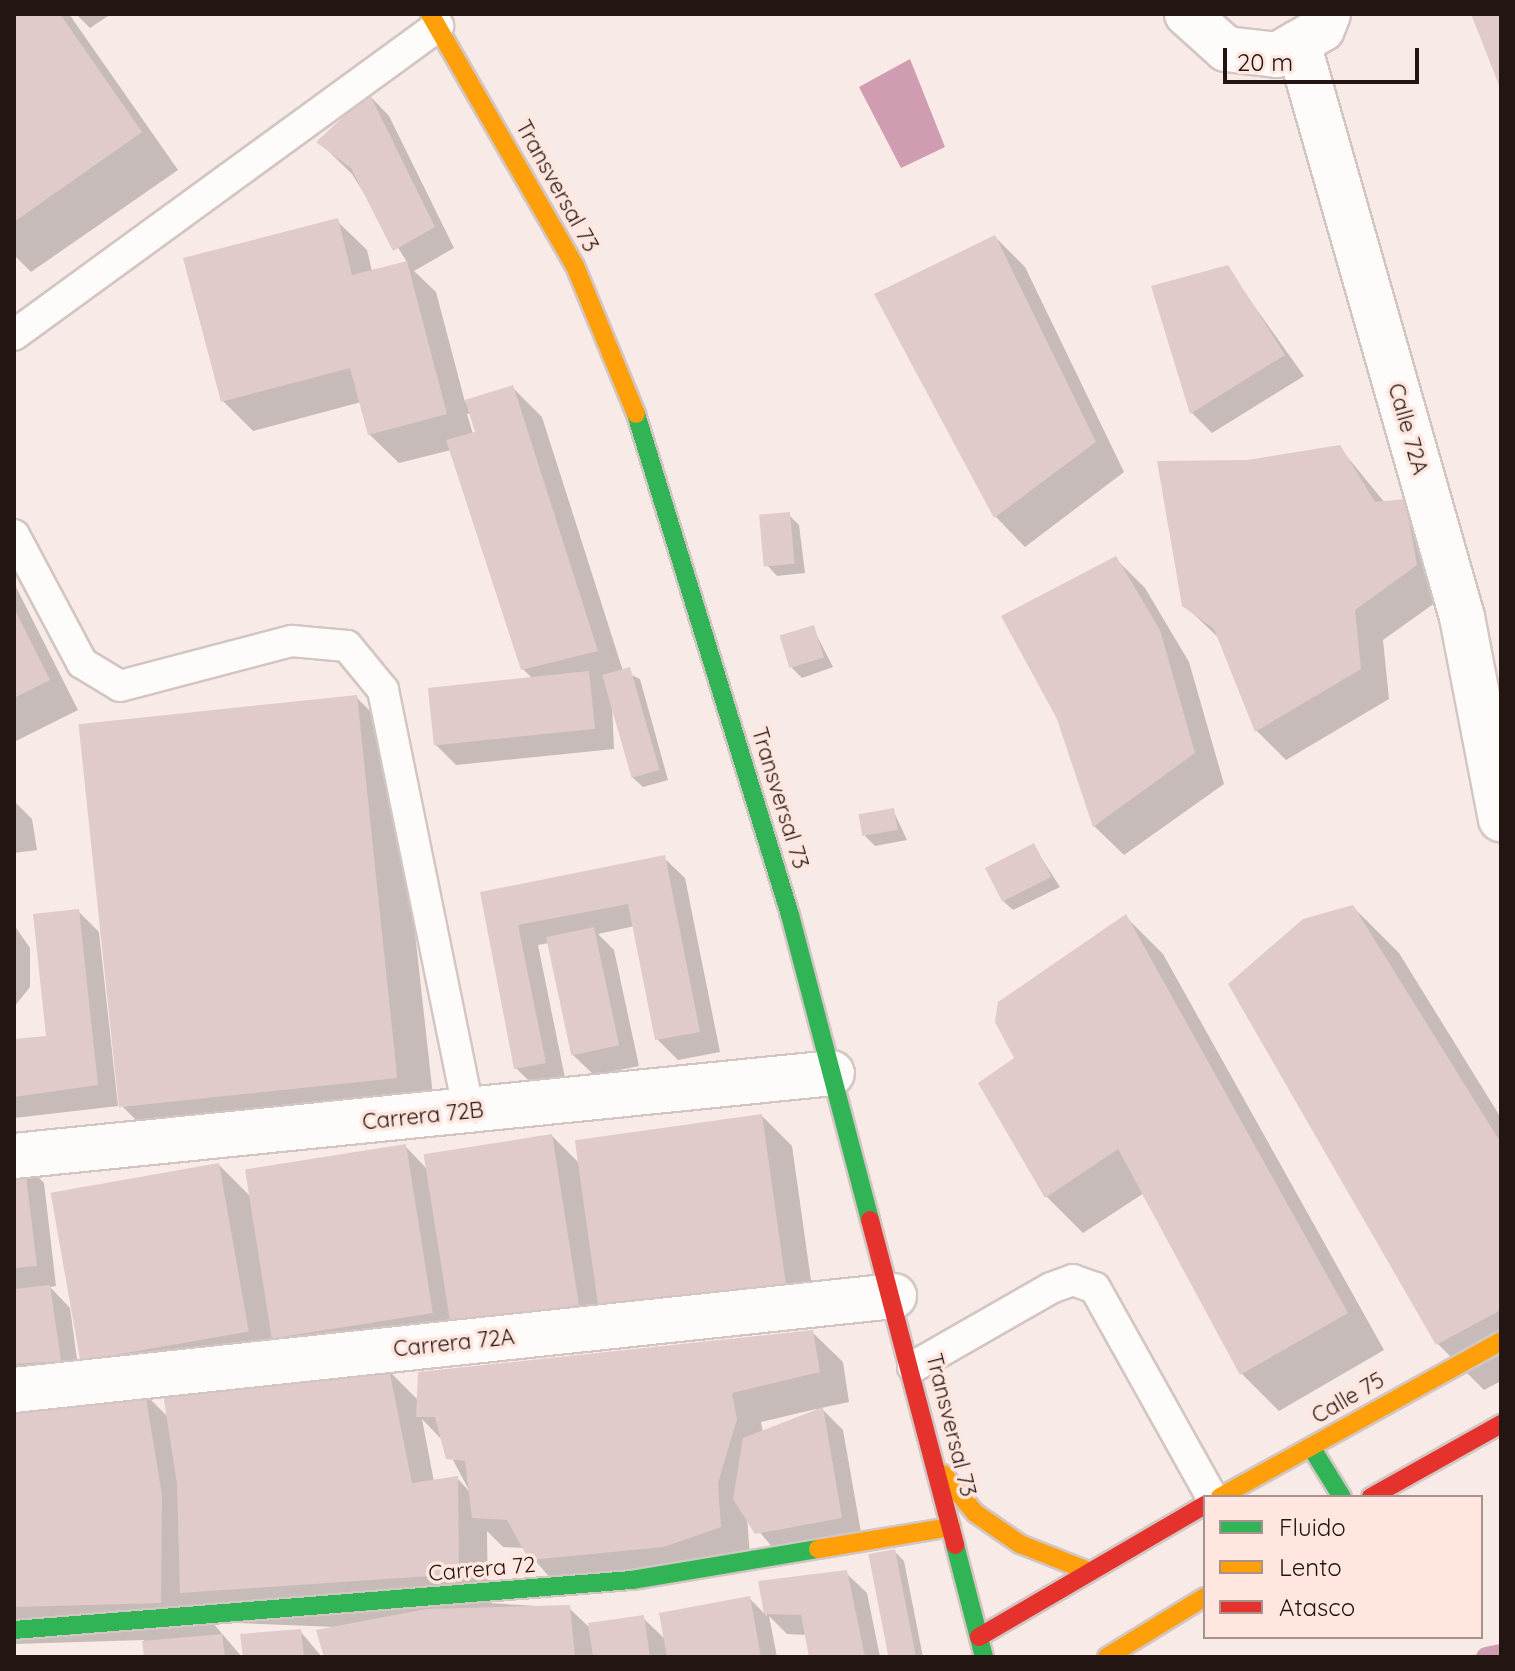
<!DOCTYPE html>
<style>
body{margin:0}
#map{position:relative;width:1515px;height:1671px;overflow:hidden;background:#f8eae6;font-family:Quicksand,sans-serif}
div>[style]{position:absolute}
.water>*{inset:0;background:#d09cb1}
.shadow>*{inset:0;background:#0003}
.stream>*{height:20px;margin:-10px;padding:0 10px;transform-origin:10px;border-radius:10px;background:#d09cb1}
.building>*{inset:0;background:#e0cbca;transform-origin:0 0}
.roads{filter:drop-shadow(2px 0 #d3c6c2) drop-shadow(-2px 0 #d3c6c2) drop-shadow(0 2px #d3c6c2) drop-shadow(0 -2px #d3c6c2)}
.lane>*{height:30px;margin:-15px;padding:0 15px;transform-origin:15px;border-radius:15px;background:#fefcfb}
.street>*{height:44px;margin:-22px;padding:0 22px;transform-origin:22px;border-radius:22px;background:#fefcfb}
.fast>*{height:18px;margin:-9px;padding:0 9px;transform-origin:9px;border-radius:9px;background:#30b455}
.slow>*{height:18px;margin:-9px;padding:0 9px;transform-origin:9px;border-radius:9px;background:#ff9f0a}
.jam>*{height:18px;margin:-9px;padding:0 9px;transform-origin:9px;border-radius:9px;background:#e5322d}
span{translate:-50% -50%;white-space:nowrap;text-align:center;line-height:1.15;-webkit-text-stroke:7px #ffe6df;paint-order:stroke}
.street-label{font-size:22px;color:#231511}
.frame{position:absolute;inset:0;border:16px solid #231511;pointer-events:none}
.legend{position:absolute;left:1203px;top:1495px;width:280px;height:144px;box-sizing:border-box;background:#ffe6df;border:2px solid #a7928d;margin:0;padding:10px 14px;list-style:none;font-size:24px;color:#231511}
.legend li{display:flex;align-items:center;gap:16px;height:40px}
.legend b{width:40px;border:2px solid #a7928d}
.scale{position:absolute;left:1223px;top:48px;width:196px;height:36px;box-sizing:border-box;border:4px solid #231511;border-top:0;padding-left:10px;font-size:24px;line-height:28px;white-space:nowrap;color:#231511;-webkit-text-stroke:6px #ffe6df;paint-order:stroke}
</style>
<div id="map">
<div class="water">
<i style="clip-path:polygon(910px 59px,945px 147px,901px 168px,859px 87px)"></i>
</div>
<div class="shadow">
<i style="clip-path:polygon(14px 14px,69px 14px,178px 170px,31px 272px,14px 255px)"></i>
<i style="clip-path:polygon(76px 14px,111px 14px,90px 28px)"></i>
<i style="clip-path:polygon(evenodd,369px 95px,389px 116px,454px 248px,414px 271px,436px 292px,465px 402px,513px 388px,542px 417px,623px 671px,640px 679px,668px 780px,643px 787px,632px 777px,612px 705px,614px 749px,456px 765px,435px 744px,533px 679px,523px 669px,451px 450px,399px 463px,369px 434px,361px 402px,253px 431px,223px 401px,337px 221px,367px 250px,372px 271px,407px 262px,352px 174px,319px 142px,369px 95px,471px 413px,477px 433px,473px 434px,467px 414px,471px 413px)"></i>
<i style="clip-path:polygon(995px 237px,1025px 267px,1124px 472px,1025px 547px,996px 517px,877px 295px)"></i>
<i style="clip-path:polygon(1227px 268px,1304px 376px,1212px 433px,1192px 413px)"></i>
<i style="clip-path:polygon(1340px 448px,1385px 503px,1404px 502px,1434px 531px,1446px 595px,1383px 640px,1389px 699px,1286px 760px,1257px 731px,1221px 640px,1184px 605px,1247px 462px)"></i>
<i style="clip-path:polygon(789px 515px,799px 525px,805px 573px,777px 576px,767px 565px)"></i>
<i style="clip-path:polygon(1115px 558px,1145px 588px,1189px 662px,1224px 784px,1124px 855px,1094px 826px)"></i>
<i style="clip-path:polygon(14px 583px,78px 710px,14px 742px)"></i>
<i style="clip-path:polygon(813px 628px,833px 667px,802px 678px,792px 668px)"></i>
<i style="clip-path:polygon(356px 697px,393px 734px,435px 1114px,160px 1144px,123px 1107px)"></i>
<i style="clip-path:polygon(14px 801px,32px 819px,37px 850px,14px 853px)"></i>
<i style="clip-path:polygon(893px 810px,907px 840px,875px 846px,865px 836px)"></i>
<i style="clip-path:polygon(1033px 845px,1060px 887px,1013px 910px,1002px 900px)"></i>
<i style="clip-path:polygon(664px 858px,685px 878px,720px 1052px,678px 1060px,657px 1039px,635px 926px,598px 934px,614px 950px,639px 1066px,594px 1075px,573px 1055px,549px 943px,538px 945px,566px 1083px,537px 1089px,516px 1068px,482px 894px)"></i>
<i style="clip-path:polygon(1353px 907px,1399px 953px,1501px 1118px,1501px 1381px,1484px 1390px,1438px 1344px)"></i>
<i style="clip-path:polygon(78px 911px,99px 932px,118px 1106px,14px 1118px,14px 1041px,48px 1037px)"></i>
<i style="clip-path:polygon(1126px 917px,1163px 954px,1384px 1350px,1279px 1411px,1242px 1374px,1144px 1193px,1083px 1233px,1047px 1197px,1016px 1059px)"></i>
<i style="clip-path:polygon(14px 925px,30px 948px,30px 987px,14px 1007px)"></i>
<i style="clip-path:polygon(762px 1116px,792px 1146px,816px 1316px,113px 1383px,83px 1353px,219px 1165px,250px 1196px,405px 1146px,427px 1169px,552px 1136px,580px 1164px)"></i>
<i style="clip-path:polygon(23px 1162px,44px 1183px,56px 1286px,50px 1287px,70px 1308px,80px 1381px,14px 1385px,14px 1163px)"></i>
<i style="clip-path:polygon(evenodd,813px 1333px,843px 1362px,849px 1402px,821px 1408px,843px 1430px,862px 1538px,778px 1554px,747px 1517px,750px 1557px,560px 1589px,524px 1548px,503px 1547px,487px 1531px,488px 1603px,569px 1608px,592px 1630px,643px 1618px,666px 1640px,749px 1598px,767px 1616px,760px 1583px,846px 1573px,867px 1593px,880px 1657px,811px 1657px,807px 1635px,787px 1634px,769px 1616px,777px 1657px,326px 1657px,336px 1627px,212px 1622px,242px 1657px,146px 1657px,144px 1640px,14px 1644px,14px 1407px,145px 1394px,169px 1418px,389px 1371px,419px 1401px,813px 1333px,816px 1409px,817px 1412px,763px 1433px,761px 1422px,816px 1409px,813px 1333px,422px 1419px,443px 1441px,470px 1492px,457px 1478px,434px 1482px,422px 1419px)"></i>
<i style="clip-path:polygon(894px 1551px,904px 1561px,923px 1657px,890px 1657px)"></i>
<i style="clip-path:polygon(300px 1631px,322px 1657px,245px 1657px)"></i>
</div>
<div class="stream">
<i style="left:1486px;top:1657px;width:15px;rotate:-11deg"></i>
</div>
<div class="building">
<i style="clip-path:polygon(14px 14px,60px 14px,142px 132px,14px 222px)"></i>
<i style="clip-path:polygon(1471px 14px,1501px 14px,1501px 90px)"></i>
<i style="clip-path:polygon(369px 93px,435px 227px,393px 251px,351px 168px,316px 142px)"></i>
<i style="clip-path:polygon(338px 218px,352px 275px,407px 261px,447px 414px,368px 435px,350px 368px,221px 402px,183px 258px)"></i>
<i style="clip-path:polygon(995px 235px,1096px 442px,994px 518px,874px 294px)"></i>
<i style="clip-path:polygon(1228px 265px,1285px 355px,1190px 414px,1151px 286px)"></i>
<i style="clip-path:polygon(513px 385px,598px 651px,521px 670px,446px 440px,475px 432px,465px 400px)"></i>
<i style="clip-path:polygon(1340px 445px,1375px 502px,1405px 499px,1417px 565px,1355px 610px,1361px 669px,1255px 732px,1214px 629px,1182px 606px,1157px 461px,1247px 460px)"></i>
<i style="left:790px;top:512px;width:52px;height:31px;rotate:85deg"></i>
<i style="clip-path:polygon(1116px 556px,1160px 630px,1195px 753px,1093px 827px,1057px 719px,1001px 616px)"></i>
<i style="clip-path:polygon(14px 608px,50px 680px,14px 698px)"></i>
<i style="left:814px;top:625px;width:34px;height:36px;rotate:73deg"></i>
<i style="left:630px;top:667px;width:107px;height:29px;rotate:74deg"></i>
<i style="left:589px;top:671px;width:58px;height:162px;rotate:84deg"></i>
<i style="left:357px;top:695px;width:385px;height:280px;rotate:84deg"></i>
<i style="left:894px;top:808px;width:22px;height:36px;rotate:80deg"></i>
<i style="left:1034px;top:843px;width:38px;height:55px;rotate:63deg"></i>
<i style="clip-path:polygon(665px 855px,700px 1032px,655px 1040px,628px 904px,518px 925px,546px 1063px,514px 1069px,480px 892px)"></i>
<i style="clip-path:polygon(1353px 905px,1501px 1143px,1501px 1310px,1436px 1345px,1228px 984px,1303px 919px)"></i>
<i style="clip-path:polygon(79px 909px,98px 1085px,14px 1097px,14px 1039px,46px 1036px,33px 914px)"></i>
<i style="clip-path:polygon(1126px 914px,1348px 1313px,1240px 1375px,1118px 1149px,1045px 1198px,978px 1083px,1014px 1058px,995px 1022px,998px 1002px)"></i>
<i style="left:594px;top:927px;width:121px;height:49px;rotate:78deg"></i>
<i style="left:762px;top:1114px;width:175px;height:189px;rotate:82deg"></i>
<i style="left:552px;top:1134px;width:173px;height:130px;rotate:81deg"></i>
<i style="left:406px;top:1144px;width:171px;height:163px;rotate:81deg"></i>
<i style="clip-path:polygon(24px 1160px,37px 1266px,14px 1268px,14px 1161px)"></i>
<i style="left:219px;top:1163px;width:171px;height:171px;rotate:80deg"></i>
<i style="clip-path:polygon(50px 1285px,61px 1361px,14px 1364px,14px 1289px)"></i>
<i style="clip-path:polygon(813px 1330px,820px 1372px,732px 1393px,737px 1419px,718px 1483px,721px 1527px,664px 1547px,529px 1560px,507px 1520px,472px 1518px,465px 1461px,446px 1459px,435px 1417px,416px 1417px,418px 1372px)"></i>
<i style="clip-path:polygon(389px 1369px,412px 1483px,458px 1476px,459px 1574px,180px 1593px,177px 1484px,163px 1394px)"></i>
<i style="clip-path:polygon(145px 1392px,162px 1495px,161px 1603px,14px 1607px,14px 1404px)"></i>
<i style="clip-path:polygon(823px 1407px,842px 1518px,755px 1534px,733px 1499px,743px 1438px)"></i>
<i style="left:895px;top:1549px;width:110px;height:27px;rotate:79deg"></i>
<i style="clip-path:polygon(847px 1570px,865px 1657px,809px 1657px,801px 1615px,764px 1614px,758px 1581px)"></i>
<i style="clip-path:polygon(750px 1596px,761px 1657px,667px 1657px,659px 1613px)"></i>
<i style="clip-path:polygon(570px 1605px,575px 1657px,324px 1657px,316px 1630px,426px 1609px)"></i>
<i style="clip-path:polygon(644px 1615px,650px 1657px,593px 1657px,588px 1623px)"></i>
<i style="clip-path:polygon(301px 1629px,304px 1657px,243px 1657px,240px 1634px)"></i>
<i style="clip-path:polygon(222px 1634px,225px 1657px,144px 1657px,142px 1641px)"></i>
</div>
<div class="roads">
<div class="lane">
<i style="left:14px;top:335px;width:525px;rotate:-36.08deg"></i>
<i style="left:14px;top:535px;width:145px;rotate:62deg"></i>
<i style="left:82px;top:663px;width:44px;rotate:31.2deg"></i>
<i style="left:120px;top:686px;width:178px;rotate:-14.7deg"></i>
<i style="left:292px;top:641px;width:55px;rotate:5.2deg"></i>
<i style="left:347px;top:646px;width:57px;rotate:50.7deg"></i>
<i style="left:383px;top:690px;width:431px;rotate:78.5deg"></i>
<i style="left:913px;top:1367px;width:159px;rotate:-29.8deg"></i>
<i style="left:1051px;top:1288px;width:23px;rotate:-20deg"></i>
<i style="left:1073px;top:1280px;width:23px;rotate:20deg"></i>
<i style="left:1095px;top:1288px;width:240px;rotate:60.8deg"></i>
</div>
<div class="street">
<i style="left:1187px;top:14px;width:52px;rotate:41.9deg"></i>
<i style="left:1226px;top:49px;width:51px;rotate:6.7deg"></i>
<i style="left:1277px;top:55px;width:52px;rotate:-30deg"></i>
<i style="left:1322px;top:29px;width:16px;rotate:-68deg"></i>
<i style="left:1298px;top:43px;width:597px;rotate:74.05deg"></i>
<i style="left:1462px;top:617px;width:206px;rotate:79.1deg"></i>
<i style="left:14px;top:1156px;width:822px;rotate:-5.79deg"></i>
<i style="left:14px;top:1390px;width:885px;rotate:-6.1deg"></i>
</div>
<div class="fast">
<i style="left:636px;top:414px;width:524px;rotate:72.91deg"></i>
<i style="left:790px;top:915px;width:315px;rotate:75.3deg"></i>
<i style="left:1311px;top:1447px;width:59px;rotate:58.2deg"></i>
<i style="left:955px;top:1545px;width:116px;rotate:75.5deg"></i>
<i style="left:14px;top:1630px;width:620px;rotate:-4.63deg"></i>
<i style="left:632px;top:1580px;width:189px;rotate:-9.5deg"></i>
</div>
<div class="slow">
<i style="left:430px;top:14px;width:291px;rotate:60.1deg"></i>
<i style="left:575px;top:266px;width:160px;rotate:67.6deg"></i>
<i style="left:943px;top:1474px;width:50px;rotate:50.6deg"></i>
<i style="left:975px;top:1513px;width:55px;rotate:34.6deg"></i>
<i style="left:1020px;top:1544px;width:71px;rotate:21.5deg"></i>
<i style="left:1220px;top:1497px;width:321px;rotate:-29deg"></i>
<i style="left:818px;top:1549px;width:135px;rotate:-9.4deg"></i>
<i style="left:1107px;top:1657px;width:115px;rotate:-31.5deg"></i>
</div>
<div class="jam">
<i style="left:870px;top:1220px;width:336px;rotate:75.3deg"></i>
<i style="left:1371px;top:1497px;width:149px;rotate:-29.3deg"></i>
<i style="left:979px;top:1637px;width:262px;rotate:-30.3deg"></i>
</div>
</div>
<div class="street-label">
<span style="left:557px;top:186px;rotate:61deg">Transversal 73</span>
<span style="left:1408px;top:429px;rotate:74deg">Calle 72A</span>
<span style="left:780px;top:798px;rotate:73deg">Transversal 73</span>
<span style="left:423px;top:1116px;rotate:-6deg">Carrera 72B</span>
<span style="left:454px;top:1343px;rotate:-6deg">Carrera 72A</span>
<span style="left:1348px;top:1398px;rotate:-30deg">Calle 75</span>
<span style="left:951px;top:1425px;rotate:76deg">Transversal 73</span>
<span style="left:482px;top:1569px;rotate:-5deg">Carrera 72</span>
</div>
<div class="frame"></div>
<ul class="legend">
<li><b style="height:10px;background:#30b455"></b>Fluido</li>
<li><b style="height:10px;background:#ff9f0a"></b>Lento</li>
<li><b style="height:10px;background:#e5322d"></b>Atasco</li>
</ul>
<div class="scale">20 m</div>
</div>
